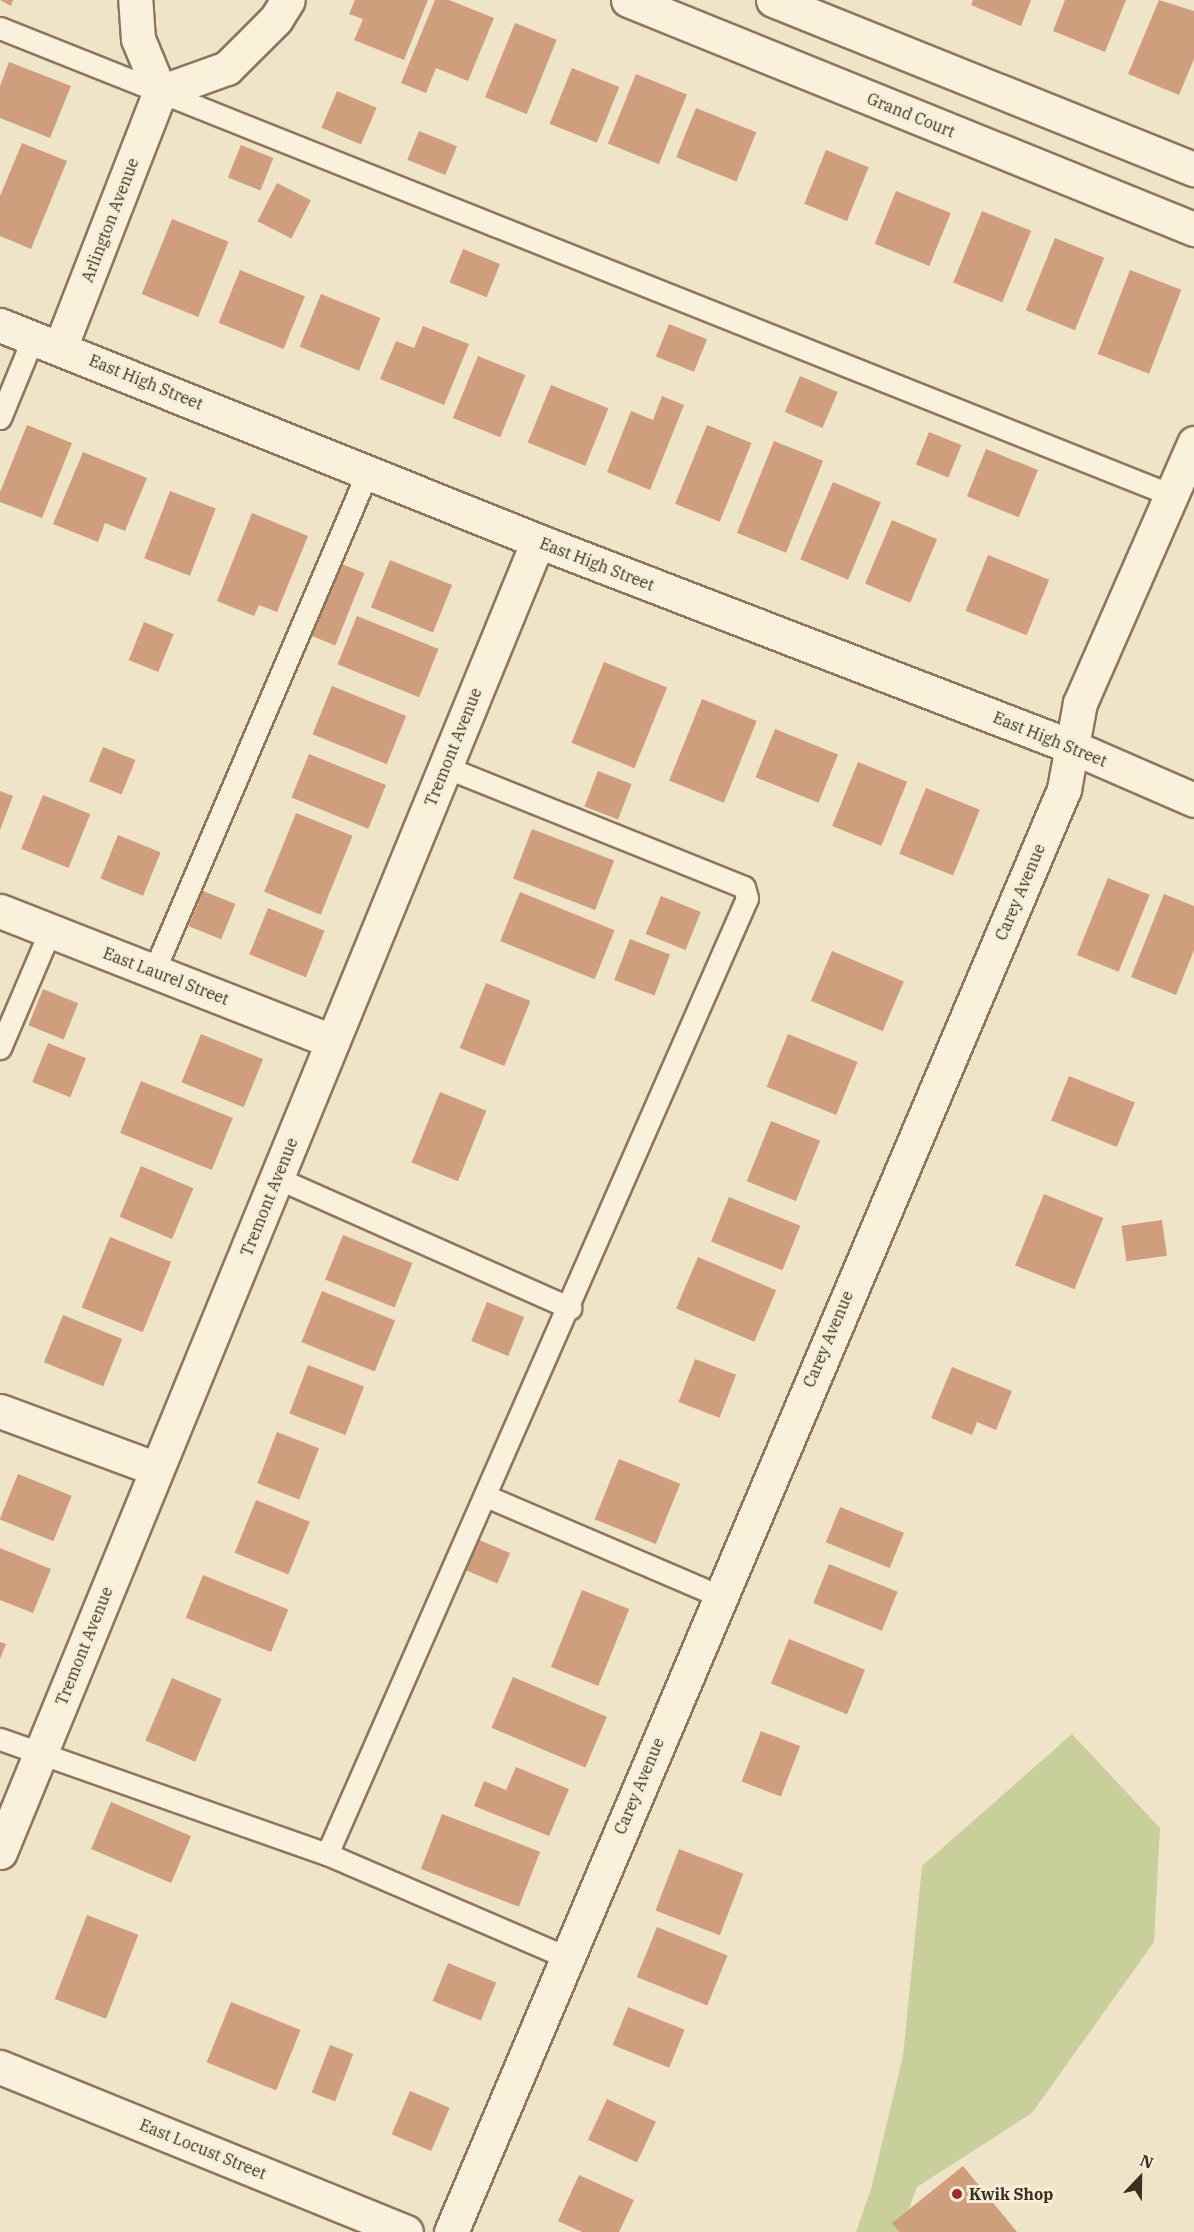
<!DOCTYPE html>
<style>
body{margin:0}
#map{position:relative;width:1194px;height:2232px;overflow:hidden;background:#f0e4c8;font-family:"IBM Plex Serif",serif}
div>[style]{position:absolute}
.green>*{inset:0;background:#c9cf9b}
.building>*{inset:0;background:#cf9f7d;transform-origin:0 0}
.roads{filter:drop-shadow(2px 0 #8d765c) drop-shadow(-2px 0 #8d765c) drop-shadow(0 2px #8d765c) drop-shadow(0 -2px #8d765c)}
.lane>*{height:21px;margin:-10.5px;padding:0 10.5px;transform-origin:10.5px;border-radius:10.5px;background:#faf1dc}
.street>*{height:33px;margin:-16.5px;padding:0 16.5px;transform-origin:16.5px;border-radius:16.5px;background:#faf1dc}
.secondary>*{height:33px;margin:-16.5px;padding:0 16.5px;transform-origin:16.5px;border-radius:16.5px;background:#faf1dc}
.dots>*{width:16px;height:16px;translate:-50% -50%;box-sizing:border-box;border:3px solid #f7eed8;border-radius:50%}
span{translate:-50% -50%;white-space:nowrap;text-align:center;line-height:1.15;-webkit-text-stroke:6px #f7eed8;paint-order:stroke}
.street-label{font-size:16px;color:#3d2e20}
.poi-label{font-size:16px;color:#3d2e20;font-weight:700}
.left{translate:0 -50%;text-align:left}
.north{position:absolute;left:1110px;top:2148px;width:60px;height:60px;-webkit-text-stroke:4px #f7eed8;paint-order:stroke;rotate:22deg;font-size:16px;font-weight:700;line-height:24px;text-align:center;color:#3d2e20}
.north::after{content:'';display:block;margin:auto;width:21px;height:27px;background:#3d2e20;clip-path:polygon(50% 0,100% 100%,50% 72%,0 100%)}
</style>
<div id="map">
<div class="green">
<i style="clip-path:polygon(1072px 1734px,1160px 1828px,1154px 1942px,1032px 2113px,917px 2187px,900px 2232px,856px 2232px,871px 2189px,903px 2056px,922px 1866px)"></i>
</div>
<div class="building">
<i style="clip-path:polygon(0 0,13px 0,11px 6px)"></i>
<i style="clip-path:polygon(355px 0,428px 0,404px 60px,354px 40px,363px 19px,349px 14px)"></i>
<i style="clip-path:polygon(435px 0,449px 0,494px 18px,468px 81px,436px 68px,426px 93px,401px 83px)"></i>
<i style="clip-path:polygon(973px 0,1031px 0,1021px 26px,971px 5px)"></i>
<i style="clip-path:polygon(1065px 0,1126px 0,1105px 52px,1053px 31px)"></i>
<i style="clip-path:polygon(1159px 0,1194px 11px,1194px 59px,1179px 95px,1128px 74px)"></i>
<i style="left:515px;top:23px;width:45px;height:80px;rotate:22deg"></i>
<i style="clip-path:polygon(9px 62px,71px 86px,50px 138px,0 118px,0 86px)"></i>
<i style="left:572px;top:68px;width:51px;height:60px;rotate:22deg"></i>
<i style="left:636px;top:74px;width:55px;height:75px;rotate:22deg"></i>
<i style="left:337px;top:91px;width:43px;height:40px;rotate:23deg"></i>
<i style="left:696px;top:108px;width:65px;height:53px;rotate:22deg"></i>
<i style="left:419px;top:131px;width:41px;height:31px;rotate:22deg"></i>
<i style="clip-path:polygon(22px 143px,67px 161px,31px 249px,0 236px,0 196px)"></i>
<i style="left:241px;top:145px;width:35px;height:35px;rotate:22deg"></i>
<i style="left:826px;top:150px;width:46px;height:58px;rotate:22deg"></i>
<i style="left:277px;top:183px;width:38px;height:43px;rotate:27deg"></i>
<i style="left:896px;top:191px;width:59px;height:57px;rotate:22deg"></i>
<i style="left:982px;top:211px;width:53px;height:77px;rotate:22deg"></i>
<i style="left:172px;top:219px;width:61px;height:81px;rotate:22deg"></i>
<i style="left:1055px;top:238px;width:53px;height:78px;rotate:22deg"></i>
<i style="left:463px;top:249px;width:40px;height:36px;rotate:22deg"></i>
<i style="left:240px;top:270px;width:70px;height:57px;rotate:22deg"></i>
<i style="left:1130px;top:270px;width:55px;height:90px;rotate:21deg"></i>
<i style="left:321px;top:294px;width:64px;height:57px;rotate:22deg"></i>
<i style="left:669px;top:324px;width:41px;height:35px;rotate:22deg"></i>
<i style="clip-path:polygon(423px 326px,469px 344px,444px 405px,380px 379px,396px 341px,414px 348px)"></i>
<i style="left:478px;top:356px;width:51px;height:67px;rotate:22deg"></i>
<i style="left:800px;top:376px;width:41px;height:39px;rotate:23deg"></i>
<i style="left:551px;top:385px;width:62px;height:62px;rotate:22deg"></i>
<i style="clip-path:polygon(662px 396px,684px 405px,650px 490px,607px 472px,631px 411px,653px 420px)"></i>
<i style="clip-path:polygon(27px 425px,72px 443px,42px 518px,0 502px,0 492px)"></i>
<i style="left:707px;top:425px;width:48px;height:85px;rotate:22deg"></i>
<i style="left:929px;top:432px;width:35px;height:35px;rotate:22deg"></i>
<i style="left:774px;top:441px;width:53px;height:99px;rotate:22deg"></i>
<i style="left:986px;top:449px;width:56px;height:51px;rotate:22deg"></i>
<i style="clip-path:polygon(83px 452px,147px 478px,125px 531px,105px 523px,98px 542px,53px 524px)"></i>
<i style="left:833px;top:482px;width:52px;height:84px;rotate:23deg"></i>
<i style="left:170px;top:491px;width:49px;height:72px;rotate:21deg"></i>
<i style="clip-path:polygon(252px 513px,308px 536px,277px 612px,259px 605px,254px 616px,217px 601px)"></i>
<i style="left:892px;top:520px;width:49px;height:69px;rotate:23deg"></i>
<i style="left:988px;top:555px;width:66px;height:60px;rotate:22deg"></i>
<i style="left:332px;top:560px;width:35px;height:78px;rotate:22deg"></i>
<i style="left:390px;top:560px;width:67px;height:51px;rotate:22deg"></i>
<i style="left:357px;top:616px;width:88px;height:52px;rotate:22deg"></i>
<i style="left:144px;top:622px;width:32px;height:41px;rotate:22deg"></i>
<i style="left:604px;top:662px;width:68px;height:87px;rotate:22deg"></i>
<i style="left:332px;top:686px;width:80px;height:52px;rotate:22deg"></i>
<i style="left:702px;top:699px;width:59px;height:88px;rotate:22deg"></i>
<i style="left:775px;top:729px;width:68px;height:52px;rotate:22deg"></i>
<i style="left:103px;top:747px;width:35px;height:37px;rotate:22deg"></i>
<i style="left:309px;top:754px;width:83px;height:47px;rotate:22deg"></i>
<i style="left:858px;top:762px;width:53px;height:69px;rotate:22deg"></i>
<i style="left:598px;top:771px;width:36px;height:38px;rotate:21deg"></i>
<i style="left:926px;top:788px;width:58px;height:71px;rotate:22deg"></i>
<i style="clip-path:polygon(0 791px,13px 796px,0 830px)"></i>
<i style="left:43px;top:795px;width:51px;height:58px;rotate:22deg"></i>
<i style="left:296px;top:813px;width:61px;height:85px;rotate:22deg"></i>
<i style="left:532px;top:829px;width:88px;height:53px;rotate:21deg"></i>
<i style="left:118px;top:835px;width:46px;height:47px;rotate:22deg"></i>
<i style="left:1108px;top:878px;width:45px;height:83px;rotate:22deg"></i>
<i style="left:203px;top:891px;width:35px;height:38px;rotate:22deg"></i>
<i style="left:520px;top:892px;width:102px;height:53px;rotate:22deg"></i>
<i style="clip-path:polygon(1164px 894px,1194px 906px,1194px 950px,1176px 995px,1131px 977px)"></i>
<i style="left:661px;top:896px;width:43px;height:41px;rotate:22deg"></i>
<i style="left:268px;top:908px;width:61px;height:50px;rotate:22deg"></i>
<i style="left:630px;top:939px;width:43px;height:44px;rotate:21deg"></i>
<i style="left:832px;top:951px;width:78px;height:54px;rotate:23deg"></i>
<i style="left:486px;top:983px;width:48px;height:70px;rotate:22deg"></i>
<i style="left:43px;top:989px;width:38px;height:39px;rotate:22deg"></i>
<i style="left:201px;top:1034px;width:67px;height:52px;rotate:22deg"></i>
<i style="left:788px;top:1034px;width:75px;height:57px;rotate:22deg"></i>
<i style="left:48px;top:1043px;width:41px;height:42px;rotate:22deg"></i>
<i style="left:1069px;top:1076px;width:71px;height:48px;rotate:22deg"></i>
<i style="left:141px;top:1081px;width:99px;height:56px;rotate:22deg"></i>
<i style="left:440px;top:1092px;width:50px;height:76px;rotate:22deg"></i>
<i style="left:771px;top:1121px;width:53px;height:65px;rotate:22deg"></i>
<i style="left:141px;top:1166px;width:57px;height:55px;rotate:23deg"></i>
<i style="left:1044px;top:1194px;width:64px;height:77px;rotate:22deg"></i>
<i style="left:729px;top:1197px;width:77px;height:48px;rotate:22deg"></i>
<i style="left:1162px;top:1220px;width:36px;height:41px;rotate:82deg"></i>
<i style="left:343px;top:1235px;width:75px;height:48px;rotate:22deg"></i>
<i style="left:110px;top:1237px;width:66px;height:76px;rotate:22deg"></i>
<i style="left:698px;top:1257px;width:85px;height:56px;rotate:23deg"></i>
<i style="left:322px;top:1291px;width:79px;height:55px;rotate:22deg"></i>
<i style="left:487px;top:1302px;width:40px;height:42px;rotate:22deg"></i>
<i style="left:63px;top:1315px;width:64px;height:51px;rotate:22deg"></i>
<i style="left:695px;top:1359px;width:44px;height:46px;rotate:21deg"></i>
<i style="left:308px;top:1365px;width:60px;height:52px;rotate:21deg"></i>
<i style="clip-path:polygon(952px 1367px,1012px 1391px,996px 1430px,977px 1422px,972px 1435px,931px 1418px)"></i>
<i style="left:277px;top:1432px;width:45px;height:55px;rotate:21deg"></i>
<i style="left:619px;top:1459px;width:66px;height:65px;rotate:22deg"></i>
<i style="left:18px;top:1474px;width:58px;height:49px;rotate:22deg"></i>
<i style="left:256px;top:1500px;width:58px;height:57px;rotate:22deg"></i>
<i style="left:840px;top:1507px;width:69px;height:38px;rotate:22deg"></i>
<i style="left:477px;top:1539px;width:36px;height:33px;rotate:23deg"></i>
<i style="clip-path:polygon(0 1548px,51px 1569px,33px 1613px,0 1600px)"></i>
<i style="left:829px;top:1564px;width:74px;height:42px;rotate:22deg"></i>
<i style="left:203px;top:1575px;width:92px;height:46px;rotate:22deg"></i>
<i style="left:582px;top:1590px;width:51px;height:83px;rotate:22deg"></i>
<i style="left:789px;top:1639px;width:82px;height:48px;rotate:22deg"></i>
<i style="clip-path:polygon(0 1642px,6px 1644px,0 1659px)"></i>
<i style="left:513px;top:1677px;width:102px;height:55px;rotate:23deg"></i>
<i style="left:172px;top:1678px;width:54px;height:68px;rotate:23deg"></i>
<i style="left:761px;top:1731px;width:42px;height:54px;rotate:21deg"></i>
<i style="clip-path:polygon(516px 1767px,569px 1789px,549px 1836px,474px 1806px,484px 1781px,506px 1790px)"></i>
<i style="left:111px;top:1802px;width:87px;height:51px;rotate:23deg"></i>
<i style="left:442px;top:1814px;width:105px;height:59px;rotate:21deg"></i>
<i style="left:679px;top:1849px;width:69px;height:66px;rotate:21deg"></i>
<i style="left:87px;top:1915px;width:55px;height:90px;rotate:21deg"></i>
<i style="left:657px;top:1927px;width:76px;height:54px;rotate:22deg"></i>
<i style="left:448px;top:1963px;width:52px;height:41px;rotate:22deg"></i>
<i style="left:231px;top:2002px;width:75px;height:65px;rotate:22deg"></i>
<i style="left:628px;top:2007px;width:61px;height:41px;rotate:22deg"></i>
<i style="left:330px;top:2045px;width:25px;height:51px;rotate:21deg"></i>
<i style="left:410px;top:2091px;width:43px;height:47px;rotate:23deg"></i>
<i style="left:607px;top:2099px;width:54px;height:45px;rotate:25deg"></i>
<i style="clip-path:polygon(963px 2166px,1017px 2232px,899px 2232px,892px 2223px)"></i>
<i style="clip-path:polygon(579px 2175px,634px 2200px,619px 2232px,582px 2232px,558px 2221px)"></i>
</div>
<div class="roads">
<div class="lane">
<i style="left:0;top:28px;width:1261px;rotate:21.74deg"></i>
<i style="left:0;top:418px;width:87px;rotate:-67.6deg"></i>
<i style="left:154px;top:971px;width:544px;rotate:-66.83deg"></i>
<i style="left:0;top:1048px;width:127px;rotate:-66.9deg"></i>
<i style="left:277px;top:1178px;width:321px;rotate:23.9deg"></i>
<i style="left:486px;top:1496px;width:254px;rotate:23.2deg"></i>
<i style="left:0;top:1739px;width:347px;rotate:19.4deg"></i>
<i style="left:327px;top:1854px;width:262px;rotate:23.3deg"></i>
<i style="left:327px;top:1854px;width:1044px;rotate:-66.28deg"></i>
<i style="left:747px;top:898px;width:11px;rotate:-105deg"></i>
<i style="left:744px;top:887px;width:322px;rotate:-158.1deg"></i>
</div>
<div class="street">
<i style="left:628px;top:0;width:611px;rotate:22.03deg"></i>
<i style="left:773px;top:0;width:454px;rotate:21.9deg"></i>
<i style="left:160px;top:92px;width:71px;rotate:-19.7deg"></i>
<i style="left:227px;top:68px;width:69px;rotate:-45deg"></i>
<i style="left:276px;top:19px;width:22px;rotate:-58deg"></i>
<i style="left:0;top:325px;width:580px;rotate:21.87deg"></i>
<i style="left:538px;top:541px;width:570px;rotate:21.07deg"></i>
<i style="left:1070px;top:746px;width:135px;rotate:23.5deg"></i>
<i style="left:60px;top:348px;width:275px;rotate:-68.7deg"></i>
<i style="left:160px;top:92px;width:57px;rotate:-112.5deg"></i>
<i style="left:138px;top:39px;width:39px;rotate:-94deg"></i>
<i style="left:0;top:911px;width:357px;rotate:21.4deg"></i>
<i style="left:0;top:1411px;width:167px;rotate:20.3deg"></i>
<i style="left:0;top:1852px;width:1417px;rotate:-67.69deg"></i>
<i style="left:451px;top:2232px;width:1568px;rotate:-66.98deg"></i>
<i style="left:1064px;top:789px;width:87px;rotate:-79.5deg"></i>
<i style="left:1080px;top:703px;width:284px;rotate:-66.3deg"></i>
</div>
<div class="secondary">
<i style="left:0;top:2067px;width:438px;rotate:22.1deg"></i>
</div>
</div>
<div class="dots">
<i style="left:957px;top:2194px;background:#9e2a2b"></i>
</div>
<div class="street-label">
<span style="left:911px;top:115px;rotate:22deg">Grand Court</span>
<span style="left:110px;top:220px;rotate:-69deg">Arlington Avenue</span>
<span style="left:146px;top:382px;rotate:22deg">East High Street</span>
<span style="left:597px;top:564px;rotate:21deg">East High Street</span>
<span style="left:1050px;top:739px;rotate:22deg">East High Street</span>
<span style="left:453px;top:747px;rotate:-68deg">Tremont Avenue</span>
<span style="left:1020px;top:892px;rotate:-67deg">Carey Avenue</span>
<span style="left:166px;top:976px;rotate:21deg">East Laurel Street</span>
<span style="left:269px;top:1197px;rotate:-68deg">Tremont Avenue</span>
<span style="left:828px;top:1339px;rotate:-67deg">Carey Avenue</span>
<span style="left:84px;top:1646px;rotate:-68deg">Tremont Avenue</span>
<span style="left:639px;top:1786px;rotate:-67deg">Carey Avenue</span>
<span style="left:203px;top:2149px;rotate:22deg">East Locust Street</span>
</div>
<div class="poi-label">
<span class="left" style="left:969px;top:2194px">Kwik Shop</span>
</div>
<div class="north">N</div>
</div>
